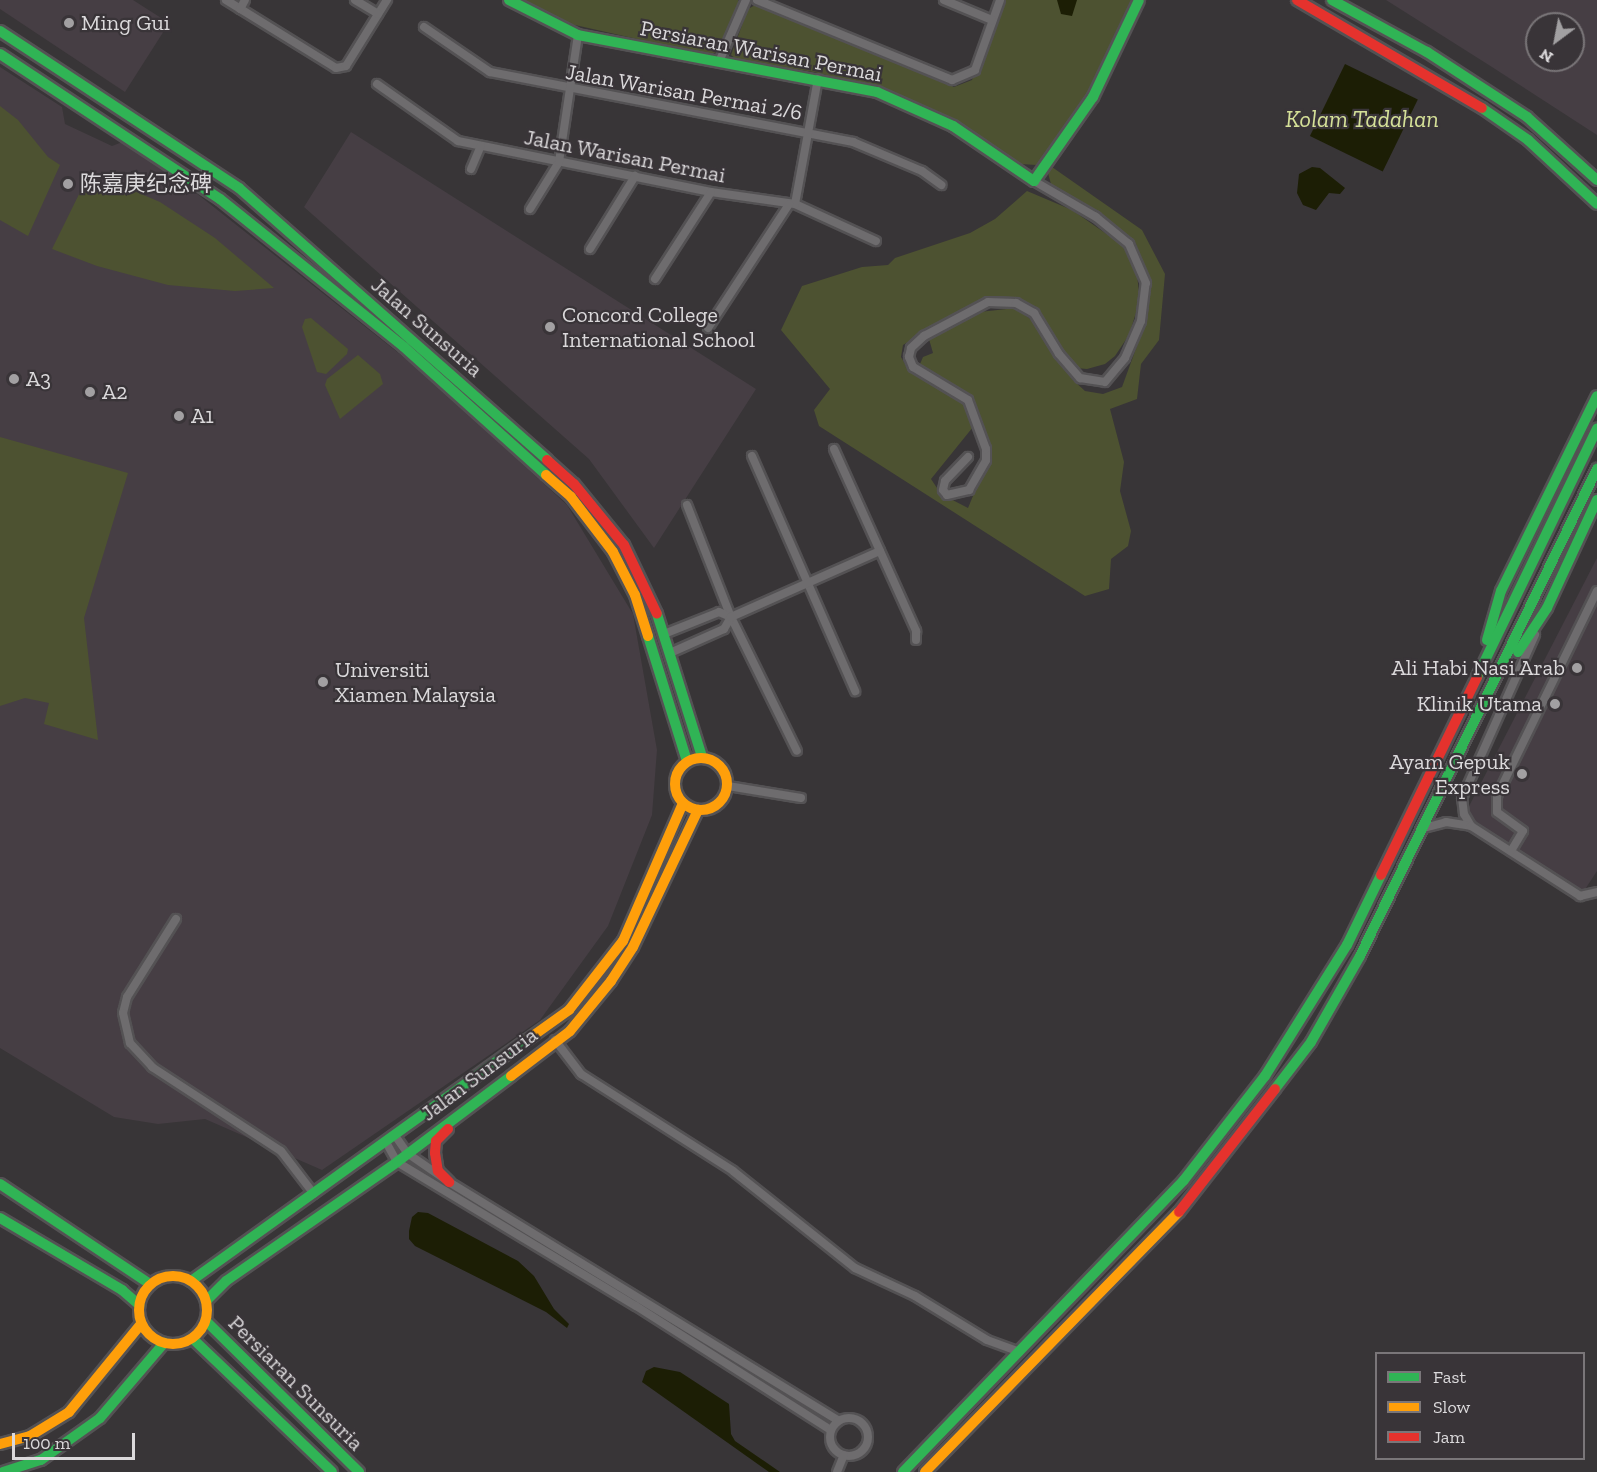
<!DOCTYPE html>
<meta charset="utf-8">
<style>
body{margin:0}
#map{position:relative;width:1597px;height:1472px;overflow:hidden;background:#383537;font-family:"Zilla Slab","Noto Sans SC",serif}
div>[style]{position:absolute}
[style*='--x']{left:calc(var(--x)*1px);top:calc(var(--y)*1px);width:calc(var(--w)*1px);rotate:calc(var(--a)*1deg)}
.built>*{inset:0;background:#463e44}
.green>*{inset:0;background:#4d5231}
.water>*{inset:0;background:#1c1e05;transform-origin:0 0}
.roads{filter:drop-shadow(2px 0 #545254) drop-shadow(-2px 0 #545254) drop-shadow(0 2px #545254) drop-shadow(0 -2px #545254)}
.street>*{height:8px;margin:-4px;padding:0 4px;transform-origin:4px;border-radius:4px;background:#6e6c6e}
.street>.ring{margin:-4px;padding:0;box-sizing:content-box;background:none;border:8px solid #6e6c6e;border-radius:50%}
.fast>*{height:10px;margin:-5px;padding:0 5px;transform-origin:5px;border-radius:5px;background:#30b455}
.slow>*{height:10px;margin:-5px;padding:0 5px;transform-origin:5px;border-radius:5px;background:#ff9f0a}
.slow>.ring{margin:-5px;padding:0;box-sizing:content-box;background:none;border:10px solid #ff9f0a;border-radius:50%}
.jam>*{height:10px;margin:-5px;padding:0 5px;transform-origin:5px;border-radius:5px;background:#e5322d}
.dots>*{width:16px;height:16px;translate:-50% -50%;box-sizing:border-box;border:3px solid #393438;border-radius:50%}
span{translate:-50% -50%;white-space:nowrap;text-align:center;line-height:1.15;-webkit-text-stroke:4.5px #393438;paint-order:stroke}
.poi-label{font-size:22px;color:#dbd9db}
.left{translate:0 -50%;text-align:left}
.right{translate:-100% -50%;text-align:right}
.street-label{font-size:22px;color:#dbd9db}
.water-label{font-size:24px;color:#d5e198;font-style:italic}
.legend{position:absolute;left:1375px;top:1352px;width:210px;height:108px;box-sizing:border-box;background:#393438;border:2px solid #7a7679;margin:0;padding:8px 10px;list-style:none;font-size:18px;color:#dbd9db}
.legend li{display:flex;align-items:center;gap:12px;height:30px}
.legend b{width:30px;border:2px solid #7a7679}
.north{position:absolute;left:1525px;top:12px;width:60px;height:60px;box-sizing:border-box;background:#393438;border:2px solid #7a7679;border-radius:50%;rotate:212deg;font-size:16px;font-weight:700;line-height:24px;text-align:center;color:#dbd9db}
.north::after{content:'';display:block;margin:auto;width:21px;height:27px;background:#a2a0a2;clip-path:polygon(50% 0,100% 100%,50% 72%,0 100%)}
.scale{position:absolute;left:12px;top:1433px;width:123px;height:27px;box-sizing:border-box;border:3px solid #dbd9db;border-top:0;padding-left:8px;font-size:18px;line-height:21px;white-space:nowrap;color:#dbd9db;-webkit-text-stroke:4px #393438;paint-order:stroke}
</style>
<div id="map">
<div class="built">
<i style="clip-path:polygon(0 0,133px 0,169px 23px,125px 92px,0 9px)"></i>
<i style="clip-path:polygon(evenodd,1386px 0,1597px 0,1597px 135px,1492px 67px,1386px 0,1537px 24px,1573px 24px,1573px 60px,1537px 60px,1537px 24px)"></i>
<i style="clip-path:polygon(0 67px,62px 107px,65px 124px,112px 146px,125px 141px,191px 189px,420px 370px,567px 505px,633px 614px,657px 750px,652px 815px,608px 926px,540px 1020px,322px 1170px,205px 1119px,158px 1124px,114px 1117px,0 1048px)"></i>
<i style="clip-path:polygon(351px 132px,756px 389px,654px 548px,589px 459px,304px 207px)"></i>
<i style="clip-path:polygon(1597px 558px,1597px 871px,1582px 894px,1471px 822px,1465px 814px)"></i>
</div>
<div class="green">
<i style="clip-path:polygon(522px 0,738px 0,739px 2px,720px 51px,708px 55px,566px 23px)"></i>
<i style="clip-path:polygon(1005px 0,1133px 0,1101px 77px,1045px 161px,1036px 165px,1021px 164px,956px 120px,886px 90px,814px 72px,737px 60px,731px 55px,748px 9px,757px 4px,954px 87px,972px 80px)"></i>
<i style="clip-path:polygon(0 106px,18px 120px,48px 157px,60px 165px,28px 236px,0 220px)"></i>
<i style="clip-path:polygon(1052px 167px,1142px 230px,1165px 274px,1159px 340px,1141px 364px,1137px 399px,1110px 409px,1124px 462px,1120px 491px,1131px 531px,1128px 546px,1111px 559px,1109px 589px,1085px 596px,819px 426px,814px 410px,830px 389px,781px 330px,802px 286px,862px 267px,888px 265px,895px 258px,970px 233px,995px 219px,1027px 191px,1072px 210px,1121px 244px,1136px 267px,1140px 300px,1129px 335px,1115px 356px,1105px 364px,1087px 369px,1076px 368px,1034px 308px,1021px 299px,1004px 297px,989px 298px,961px 310px,903px 345px,901px 357px,908px 369px,967px 406px,973px 427px,931px 479px,941px 494px,968px 508px,990px 455px,983px 425px,972px 398px,920px 364px,923px 357px,933px 353px,929px 339px,979px 312px,1016px 308px,1034px 322px,1073px 380px,1085px 391px,1103px 394px,1122px 387px,1146px 321px,1151px 286px,1136px 244px,1098px 212px,1051px 184px,1048px 173px)"></i>
<i style="clip-path:polygon(87px 178px,105px 184px,113px 182px,160px 202px,215px 238px,274px 288px,235px 291px,168px 285px,97px 266px,52px 249px)"></i>
<i style="clip-path:polygon(311px 318px,348px 349px,347px 354px,326px 374px,317px 372px,302px 327px,305px 319px)"></i>
<i style="clip-path:polygon(358px 355px,380px 374px,383px 384px,340px 419px,325px 385px,327px 379px)"></i>
<i style="clip-path:polygon(0 437px,128px 473px,84px 618px,98px 740px,44px 724px,49px 703px,25px 698px,0 706px)"></i>
</div>
<div class="water">
<i style="clip-path:polygon(1057px 0,1077px 0,1072px 16px,1061px 14px)"></i>
<i style="left:1345px;top:64px;width:81px;height:80px;rotate:26deg"></i>
<i style="clip-path:polygon(1312px 167px,1320px 168px,1345px 188px,1340px 194px,1329px 193px,1316px 210px,1303px 205px,1297px 193px,1299px 174px)"></i>
<i style="clip-path:polygon(418px 1212px,428px 1213px,518px 1261px,534px 1276px,554px 1309px,569px 1324px,567px 1328px,546px 1312px,415px 1246px,409px 1239px,409px 1231px,412px 1217px)"></i>
<i style="clip-path:polygon(654px 1367px,680px 1372px,729px 1404px,731px 1434px,735px 1441px,780px 1472px,769px 1472px,642px 1382px,646px 1371px)"></i>
</div>
<div class="roads">
<div class="street">
<i style="--x:226;--y:0;--w:129;--a:31.7"></i>
<i style="--x:336;--y:68;--w:10;--a:-11"></i>
<i style="--x:346;--y:66;--w:78;--a:-58.2"></i>
<i style="--x:355;--y:0;--w:27;--a:31"></i>
<i style="--x:757;--y:0;--w:211;--a:22.3"></i>
<i style="--x:952;--y:80;--w:25;--a:-23"></i>
<i style="--x:975;--y:70;--w:74;--a:-70.3"></i>
<i style="--x:944;--y:0;--w:52;--a:22.6"></i>
<i style="--x:240;--y:9;--w:10;--a:-61"></i>
<i style="--x:424;--y:27;--w:80;--a:34.3"></i>
<i style="--x:490;--y:72;--w:370;--a:10.9"></i>
<i style="--x:853;--y:142;--w:75;--a:22.8"></i>
<i style="--x:922;--y:171;--w:24;--a:36"></i>
<i style="--x:719;--y:62;--w:68;--a:-66.5"></i>
<i style="--x:377;--y:84;--w:99;--a:35.1"></i>
<i style="--x:458;--y:141;--w:258;--a:11.4"></i>
<i style="--x:711;--y:192;--w:85;--a:8.1"></i>
<i style="--x:795;--y:204;--w:89;--a:24.6"></i>
<i style="--x:471;--y:169;--w:25;--a:-67"></i>
<i style="--x:795;--y:204;--w:127;--a:-79.6"></i>
<i style="--x:530;--y:209;--w:55;--a:-58.3"></i>
<i style="--x:559;--y:162;--w:128;--a:-81.5"></i>
<i style="--x:590;--y:249;--w:86;--a:-58.3"></i>
<i style="--x:655;--y:279;--w:103;--a:-57.2"></i>
<i style="--x:708;--y:328;--w:148;--a:-56.8"></i>
<i style="--x:834;--y:449;--w:200;--a:65.7"></i>
<i style="--x:916;--y:631;--w:9;--a:90"></i>
<i style="--x:752;--y:456;--w:257;--a:66.3"></i>
<i style="--x:968;--y:457;--w:33;--a:134"></i>
<i style="--x:945;--y:481;--w:9;--a:103"></i>
<i style="--x:943;--y:490;--w:6;--a:51"></i>
<i style="--x:947;--y:495;--w:23;--a:-13"></i>
<i style="--x:969;--y:490;--w:34;--a:-60"></i>
<i style="--x:986;--y:460;--w:11;--a:-90"></i>
<i style="--x:986;--y:449;--w:52;--a:-110.2"></i>
<i style="--x:968;--y:400;--w:64;--a:-149"></i>
<i style="--x:913;--y:367;--w:11;--a:-112"></i>
<i style="--x:909;--y:357;--w:9;--a:-77"></i>
<i style="--x:911;--y:348;--w:18;--a:-43"></i>
<i style="--x:924;--y:336;--w:72;--a:-28"></i>
<i style="--x:988;--y:302;--w:28;--a:2"></i>
<i style="--x:1016;--y:303;--w:21;--a:29"></i>
<i style="--x:1034;--y:313;--w:48;--a:58.6"></i>
<i style="--x:1059;--y:354;--w:32;--a:49"></i>
<i style="--x:1080;--y:378;--w:25;--a:9"></i>
<i style="--x:1105;--y:382;--w:31;--a:-50"></i>
<i style="--x:1125;--y:358;--w:40;--a:-66.6"></i>
<i style="--x:1141;--y:321;--w:38;--a:-83"></i>
<i style="--x:1146;--y:283;--w:43;--a:-113.6"></i>
<i style="--x:1129;--y:244;--w:43;--a:-140.7"></i>
<i style="--x:1096;--y:217;--w:72;--a:-149.9"></i>
<i style="--x:687;--y:505;--w:120;--a:68.6"></i>
<i style="--x:731;--y:617;--w:149;--a:63.8"></i>
<i style="--x:664;--y:634;--w:59;--a:-21.8"></i>
<i style="--x:719;--y:612;--w:13;--a:23"></i>
<i style="--x:670;--y:653;--w:59;--a:-24"></i>
<i style="--x:724;--y:629;--w:14;--a:-60"></i>
<i style="--x:731;--y:617;--w:163;--a:-23.9"></i>
<i style="--x:728;--y:786;--w:74;--a:9.3"></i>
<i style="--x:1471;--y:826;--w:14;--a:-120"></i>
<i style="--x:1464;--y:814;--w:16;--a:-97"></i>
<i style="--x:1462;--y:798;--w:179;--a:-65.9"></i>
<i style="--x:1424;--y:828;--w:23;--a:-15"></i>
<i style="--x:1446;--y:822;--w:25;--a:9"></i>
<i style="--x:1471;--y:826;--w:130;--a:32.7"></i>
<i style="--x:1580;--y:896;--w:17;--a:-13"></i>
<i style="--x:1511;--y:851;--w:23;--a:-59"></i>
<i style="--x:1523;--y:831;--w:32;--a:-144"></i>
<i style="--x:1497;--y:812;--w:16;--a:-90"></i>
<i style="--x:1497;--y:796;--w:228;--a:-64"></i>
<i style="--x:176;--y:919;--w:92;--a:122.1"></i>
<i style="--x:127;--y:997;--w:16;--a:104"></i>
<i style="--x:123;--y:1013;--w:31;--a:77"></i>
<i style="--x:130;--y:1043;--w:33;--a:47"></i>
<i style="--x:152;--y:1067;--w:154;--a:33.1"></i>
<i style="--x:281;--y:1151;--w:54;--a:52.5"></i>
<i style="--x:555;--y:1040;--w:43;--a:52.6"></i>
<i style="--x:581;--y:1074;--w:180;--a:32.5"></i>
<i style="--x:733;--y:1171;--w:156;--a:38.5"></i>
<i style="--x:855;--y:1268;--w:66;--a:25"></i>
<i style="--x:915;--y:1296;--w:84;--a:31.4"></i>
<i style="--x:987;--y:1340;--w:35;--a:20"></i>
<i style="--x:396;--y:1137;--w:19;--a:55"></i>
<i style="--x:407;--y:1153;--w:51;--a:34.6"></i>
<i style="--x:449;--y:1182;--w:457;--a:31.5"></i>
<i style="--x:387;--y:1144;--w:21;--a:61"></i>
<i style="--x:397;--y:1162;--w:279;--a:31.1"></i>
<i style="--x:636;--y:1306;--w:231;--a:32.5"></i>
<i class="ring" style="left:830px;top:1418px;width:30px;height:30px"></i>
<i style="--x:837;--y:1472;--w:18;--a:-68"></i>
</div>
<div class="fast">
<i style="--x:509;--y:0;--w:77;--a:26.9"></i>
<i style="--x:578;--y:35;--w:304;--a:10.8"></i>
<i style="--x:877;--y:92;--w:83;--a:24.1"></i>
<i style="--x:953;--y:126;--w:98;--a:34.2"></i>
<i style="--x:1034;--y:181;--w:103;--a:-54.9"></i>
<i style="--x:1093;--y:97;--w:107;--a:-64.6"></i>
<i style="--x:1332;--y:0;--w:108;--a:28.7"></i>
<i style="--x:1427;--y:52;--w:119;--a:33"></i>
<i style="--x:1527;--y:117;--w:94;--a:42"></i>
<i style="--x:0;--y:31;--w:286;--a:33.3"></i>
<i style="--x:239;--y:188;--w:411;--a:41.4"></i>
<i style="--x:0;--y:54;--w:263;--a:33.4"></i>
<i style="--x:220;--y:199;--w:236;--a:38.8"></i>
<i style="--x:404;--y:347;--w:191;--a:42"></i>
<i style="--x:1482;--y:108;--w:56;--a:34.8"></i>
<i style="--x:1528;--y:140;--w:94;--a:42.8"></i>
<i style="--x:657;--y:614;--w:150;--a:72.5"></i>
<i style="--x:648;--y:636;--w:131;--a:72.7"></i>
<i style="--x:1487;--y:640;--w:51;--a:-74.1"></i>
<i style="--x:1501;--y:591;--w:217;--a:-63.8"></i>
<i style="--x:1518;--y:652;--w:53;--a:-56.6"></i>
<i style="--x:1547;--y:608;--w:119;--a:-65.2"></i>
<i style="--x:1477;--y:677;--w:276;--a:-64.2"></i>
<i style="--x:1275;--y:1089;--w:59;--a:-52.5"></i>
<i style="--x:1311;--y:1042;--w:99;--a:-60.3"></i>
<i style="--x:1360;--y:956;--w:542;--a:-64.05"></i>
<i style="--x:0;--y:1184;--w:180;--a:33.7"></i>
<i style="--x:0;--y:1218;--w:142;--a:30.5"></i>
<i style="--x:122;--y:1290;--w:23;--a:41"></i>
<i style="--x:191;--y:1281;--w:413;--a:-35.7"></i>
<i style="--x:206;--y:1301;--w:28;--a:-45"></i>
<i style="--x:226;--y:1281;--w:208;--a:-34.8"></i>
<i style="--x:397;--y:1162;--w:143;--a:-37"></i>
<i style="--x:206;--y:1321;--w:215;--a:44.6"></i>
<i style="--x:193;--y:1339;--w:192;--a:43.7"></i>
<i style="--x:3;--y:1472;--w:40;--a:-18"></i>
<i style="--x:41;--y:1460;--w:72;--a:-35.4"></i>
<i style="--x:100;--y:1418;--w:99;--a:-49.5"></i>
<i style="--x:903;--y:1472;--w:405;--a:-46.1"></i>
<i style="--x:1184;--y:1180;--w:132;--a:-52.1"></i>
<i style="--x:1265;--y:1076;--w:155;--a:-58"></i>
<i style="--x:1347;--y:945;--w:78;--a:-64.1"></i>
</div>
<div class="slow">
<i style="--x:546;--y:475;--w:33;--a:41"></i>
<i style="--x:571;--y:497;--w:69;--a:52.6"></i>
<i style="--x:613;--y:552;--w:48;--a:62.9"></i>
<i style="--x:635;--y:595;--w:43;--a:72.4"></i>
<i class="ring" style="left:675px;top:758px;width:42px;height:42px"></i>
<i style="--x:527;--y:1040;--w:52;--a:-35.5"></i>
<i style="--x:569;--y:1010;--w:88;--a:-52"></i>
<i style="--x:623;--y:941;--w:150;--a:-66.5"></i>
<i style="--x:511;--y:1076;--w:74;--a:-37.3"></i>
<i style="--x:570;--y:1031;--w:65;--a:-50.6"></i>
<i style="--x:611;--y:981;--w:40;--a:-57.1"></i>
<i style="--x:633;--y:947;--w:152;--a:-64.6"></i>
<i class="ring" style="left:139px;top:1276px;width:58px;height:58px"></i>
<i style="--x:0;--y:1444;--w:31;--a:-15"></i>
<i style="--x:30;--y:1436;--w:46;--a:-31.6"></i>
<i style="--x:69;--y:1412;--w:114;--a:-50.7"></i>
<i style="--x:925;--y:1472;--w:363;--a:-45.7"></i>
</div>
<div class="jam">
<i style="--x:1297;--y:0;--w:214;--a:30.3"></i>
<i style="--x:547;--y:460;--w:36;--a:42"></i>
<i style="--x:574;--y:484;--w:79;--a:50.7"></i>
<i style="--x:624;--y:545;--w:76;--a:64.4"></i>
<i style="--x:1381;--y:875;--w:220;--a:-64.1"></i>
<i style="--x:448;--y:1129;--w:17;--a:135"></i>
<i style="--x:436;--y:1141;--w:12;--a:95"></i>
<i style="--x:435;--y:1153;--w:18;--a:81"></i>
<i style="--x:438;--y:1171;--w:16;--a:45"></i>
<i style="--x:1179;--y:1212;--w:156;--a:-52"></i>
</div>
</div>
<div class="dots">
<i style="left:69px;top:23px;background:#a2a0a2"></i>
<i style="left:68px;top:184px;background:#a2a0a2"></i>
<i style="left:550px;top:327px;background:#a2a0a2"></i>
<i style="left:14px;top:379px;background:#a2a0a2"></i>
<i style="left:90px;top:392px;background:#a2a0a2"></i>
<i style="left:179px;top:416px;background:#a2a0a2"></i>
<i style="left:1577px;top:668px;background:#a2a0a2"></i>
<i style="left:323px;top:682px;background:#a2a0a2"></i>
<i style="left:1555px;top:704px;background:#a2a0a2"></i>
<i style="left:1522px;top:774px;background:#a2a0a2"></i>
</div>
<div class="poi-label">
<span class="left" style="left:81px;top:23px">Ming Gui</span>
<span class="left" style="left:80px;top:184px">陈嘉庚纪念碑</span>
<span class="left" style="left:562px;top:327px">Concord College<br>International School</span>
<span class="left" style="left:26px;top:379px">A3</span>
<span class="left" style="left:102px;top:392px">A2</span>
<span class="left" style="left:191px;top:416px">A1</span>
<span class="right" style="left:1565px;top:668px">Ali Habi Nasi Arab</span>
<span class="left" style="left:335px;top:682px">Universiti<br>Xiamen Malaysia</span>
<span class="right" style="left:1542px;top:704px">Klinik Utama</span>
<span class="right" style="left:1510px;top:774px">Ayam Gepuk<br>Express</span>
</div>
<div class="street-label">
<span style="left:761px;top:51px;rotate:11deg">Persiaran Warisan Permai</span>
<span style="left:684px;top:92px;rotate:10deg">Jalan Warisan Permai 2/6</span>
<span style="left:625px;top:156px;rotate:11deg">Jalan Warisan Permai</span>
<span style="left:427px;top:327px;rotate:41deg">Jalan Sunsuria</span>
<span style="left:479px;top:1074px;rotate:-37deg">Jalan Sunsuria</span>
<span style="left:296px;top:1383px;rotate:45deg">Persiaran Sunsuria</span>
</div>
<div class="water-label">
<span style="left:1362px;top:119px">Kolam Tadahan</span>
</div>
<ul class="legend">
<li><b style="height:8px;background:#30b455"></b>Fast</li>
<li><b style="height:8px;background:#ff9f0a"></b>Slow</li>
<li><b style="height:8px;background:#e5322d"></b>Jam</li>
</ul>
<div class="north">N</div>
<div class="scale">100 m</div>
</div>
